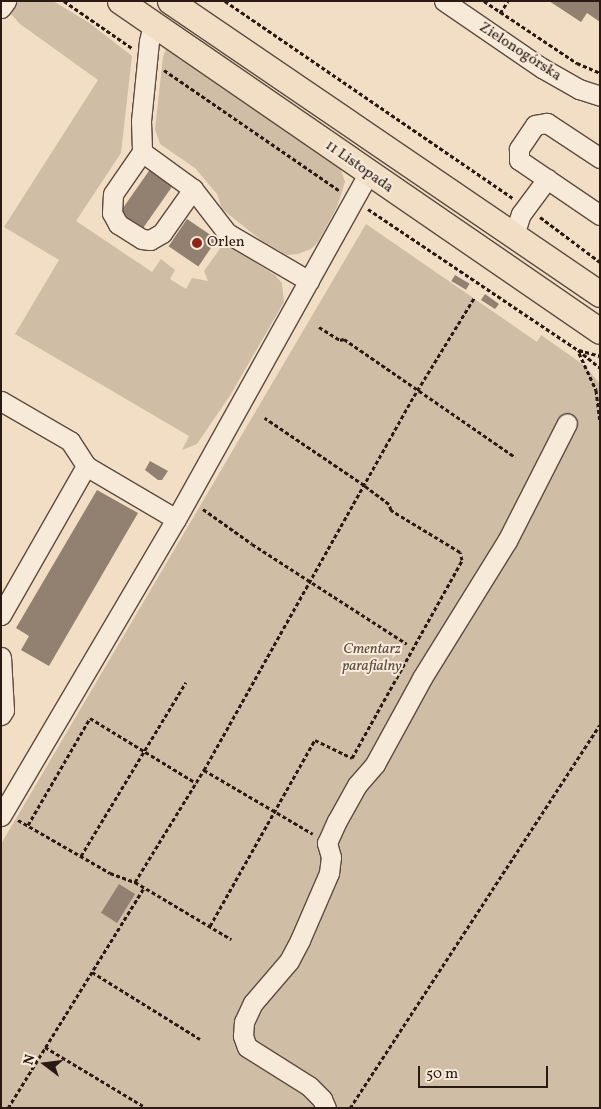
<!DOCTYPE html>
<meta charset="utf-8">
<style>
body{margin:0}
#map{position:relative;width:601px;height:1109px;overflow:hidden;background:#f2dec4;font-family:Vollkorn,serif}
div>[style]{position:absolute}
[style*='--x']{left:calc(var(--x)*1px);top:calc(var(--y)*1px);width:calc(var(--w)*1px);rotate:calc(var(--a)*1deg)}
.green>*{inset:0;background:#d0bda6}
.building>*{inset:0;background:#928070;transform-origin:0 0}
.path>*{height:3px;margin-top:-1.5px;transform-origin:0;background:repeating-linear-gradient(90deg,#2b1a14 0 4px,transparent 0 6.5px)}
.roads{filter:drop-shadow(1px 0 #5d4b40) drop-shadow(-1px 0 #5d4b40) drop-shadow(0 1px #5d4b40) drop-shadow(0 -1px #5d4b40)}
.minor>*{height:19px;margin:-9.5px;padding:0 9.5px;transform-origin:9.5px;border-radius:9.5px;background:#f7ead9}
.major>*{height:25px;margin:-12.5px;padding:0 12.5px;transform-origin:12.5px;border-radius:12.5px;background:#f2dec4}
.dots>*{width:14px;height:14px;translate:-50% -50%;box-sizing:border-box;border:2px solid #f7ead9;border-radius:50%}
span{translate:-50% -50%;white-space:nowrap;text-align:center;line-height:1.15;-webkit-text-stroke:4px #f7ead9;paint-order:stroke}
.street-label{font-size:15px;color:#2b1a14}
.poi-label{font-size:15px;color:#2b1a14}
.left{translate:0 -50%;text-align:left}
.park-label{font-size:15px;color:#5d4b40;font-style:italic}
.frame{position:absolute;inset:0;border:2px solid #2b1a14;pointer-events:none}
.north{position:absolute;left:20px;top:1039px;width:50px;height:50px;-webkit-text-stroke:4px #f7ead9;paint-order:stroke;rotate:285deg;font-size:14px;font-weight:700;line-height:20px;text-align:center;color:#2b1a14}
.north::after{content:'';display:block;margin:auto;width:18px;height:22px;background:#2b1a14;clip-path:polygon(50% 0,100% 100%,50% 72%,0 100%)}
.scale{position:absolute;left:418px;top:1066px;width:130px;height:22px;box-sizing:border-box;border:2px solid #2b1a14;border-top:0;padding-left:6px;font-size:15px;line-height:18px;white-space:nowrap;color:#2b1a14;-webkit-text-stroke:4px #f7ead9;paint-order:stroke}
</style>
<div id="map">
<div class="green">
<i style="clip-path:polygon(19px 1px,53px 1px,88px 22px,132px 56px,121px 153px,76px 221px,152px 272px,161px 259px,175px 270px,170px 279px,186px 289px,192px 278px,208px 281px,204px 271px,224px 243px,275px 275px,282px 283px,284px 302px,231px 394px,197px 444px,182px 450px,189px 436px,15px 334px,59px 260px,4px 227px,98px 80px,20px 24px,11px 14px)"></i>
<i style="clip-path:polygon(166px 49px,339px 164px,345px 182px,337px 207px,318px 242px,311px 249px,298px 254px,287px 255px,262px 241px,222px 209px,217px 194px,195px 168px,160px 144px,155px 129px,163px 57px)"></i>
<i style="clip-path:polygon(366px 224px,537px 342px,541px 335px,585px 366px,600px 384px,600px 1108px,1px 1108px,1px 844px)"></i>
</div>
<div class="building">
<i style="clip-path:polygon(549px 1px,600px 1px,600px 22px,587px 13px,581px 22px)"></i>
<i style="left:151px;top:168px;width:28px;height:58px;rotate:35deg"></i>
<i style="left:187px;top:219px;width:36px;height:33px;rotate:34deg"></i>
<i style="left:455px;top:275px;width:17px;height:7px;rotate:31deg"></i>
<i style="clip-path:polygon(485px 294px,499px 304px,495px 309px,481px 300px)"></i>
<i style="clip-path:polygon(150px 461px,168px 471px,162px 480px,158px 480px,145px 470px)"></i>
<i style="clip-path:polygon(97px 490px,138px 513px,49px 666px,21px 650px,29px 636px,16px 628px)"></i>
<i style="left:119px;top:884px;width:19px;height:34px;rotate:32deg"></i>
</div>
<div class="path">
<i style="--x:64;--y:1;--w:83;--a:34.7"></i>
<i style="--x:225;--y:1;--w:349;--a:34.4"></i>
<i style="--x:484;--y:1;--w:112;--a:33.7"></i>
<i style="--x:577;--y:63;--w:25;--a:23"></i>
<i style="--x:500;--y:13;--w:14;--a:-56"></i>
<i style="--x:164;--y:70;--w:214;--a:34.5"></i>
<i style="--x:368;--y:209;--w:253;--a:33.9"></i>
<i style="--x:578;--y:350;--w:28;--a:39"></i>
<i style="--x:540;--y:217;--w:75;--a:36.9"></i>
<i style="--x:319;--y:327;--w:25;--a:32"></i>
<i style="--x:340;--y:340;--w:4;--a:-14"></i>
<i style="--x:344;--y:339;--w:208;--a:34.6"></i>
<i style="--x:579;--y:350;--w:22;--a:16"></i>
<i style="--x:579;--y:353;--w:41;--a:65.3"></i>
<i style="--x:596;--y:390;--w:31;--a:83"></i>
<i style="--x:203;--y:509;--w:60;--a:35.5"></i>
<i style="--x:252;--y:544;--w:184;--a:32.8"></i>
<i style="--x:204;--y:770;--w:126;--a:30.4"></i>
<i style="--x:18;--y:820;--w:106;--a:29.9"></i>
<i style="--x:110;--y:873;--w:27;--a:20"></i>
<i style="--x:135;--y:882;--w:132;--a:-58.4"></i>
<i style="--x:204;--y:770;--w:429;--a:-60.7"></i>
<i style="--x:414;--y:396;--w:115;--a:-58.5"></i>
<i style="--x:28;--y:825;--w:124;--a:-59.9"></i>
<i style="--x:90;--y:718;--w:124;--a:31.5"></i>
<i style="--x:81;--y:856;--w:203;--a:-58.9"></i>
<i style="--x:135;--y:882;--w:112;--a:30.7"></i>
<i style="--x:210;--y:926;--w:214;--a:-60.6"></i>
<i style="--x:315;--y:740;--w:41;--a:25.9"></i>
<i style="--x:352;--y:758;--w:227;--a:-60.9"></i>
<i style="--x:462;--y:560;--w:8;--a:-104"></i>
<i style="--x:460;--y:552;--w:81;--a:-148.7"></i>
<i style="--x:391;--y:510;--w:6;--a:-108"></i>
<i style="--x:389;--y:504;--w:31;--a:-143"></i>
<i style="--x:364;--y:485;--w:120;--a:-145.9"></i>
<i style="--x:92;--y:972;--w:127;--a:31.8"></i>
<i style="--x:45;--y:1047;--w:114;--a:31"></i>
<i style="--x:8;--y:1108;--w:259;--a:-58.3"></i>
<i style="--x:350;--y:1108;--w:457;--a:-56.9"></i>
</div>
<div class="roads">
<div class="minor">
<i style="--x:444;--y:1;--w:119;--a:34.4"></i>
<i style="--x:542;--y:68;--w:43;--a:29.6"></i>
<i style="--x:579;--y:89;--w:22;--a:18"></i>
<i style="--x:1;--y:8;--w:9;--a:-54"></i>
<i style="--x:153;--y:24;--w:17;--a:103"></i>
<i style="--x:149;--y:41;--w:80;--a:95.7"></i>
<i style="--x:141;--y:121;--w:31;--a:88"></i>
<i style="--x:142;--y:152;--w:63;--a:36"></i>
<i style="--x:193;--y:189;--w:56;--a:52.3"></i>
<i style="--x:227;--y:233;--w:95;--a:30.3"></i>
<i style="--x:142;--y:152;--w:51;--a:124.6"></i>
<i style="--x:113;--y:194;--w:19;--a:93"></i>
<i style="--x:112;--y:213;--w:13;--a:61"></i>
<i style="--x:118;--y:224;--w:28;--a:32"></i>
<i style="--x:142;--y:239;--w:8;--a:7"></i>
<i style="--x:150;--y:240;--w:14;--a:-30"></i>
<i style="--x:162;--y:233;--w:54;--a:-54.8"></i>
<i style="--x:600;--y:158;--w:64;--a:-146.6"></i>
<i style="--x:547;--y:123;--w:12;--a:171"></i>
<i style="--x:535;--y:125;--w:29;--a:124"></i>
<i style="--x:519;--y:149;--w:11;--a:90"></i>
<i style="--x:519;--y:160;--w:98;--a:34.2"></i>
<i style="--x:514;--y:235;--w:22;--a:-72"></i>
<i style="--x:521;--y:214;--w:44;--a:-53.4"></i>
<i style="--x:1;--y:401;--w:80;--a:30.1"></i>
<i style="--x:70;--y:441;--w:30;--a:57"></i>
<i style="--x:86;--y:466;--w:104;--a:30.5"></i>
<i style="--x:1;--y:615;--w:172;--a:-60.3"></i>
<i style="--x:1;--y:657;--w:53;--a:86.8"></i>
<i style="--x:4;--y:710;--w:6;--a:121"></i>
<i style="--x:1;--y:816;--w:345;--a:-59.5"></i>
<i style="--x:176;--y:519;--w:395;--a:-60.9"></i>
<i style="--x:326;--y:1108;--w:10;--a:-114"></i>
<i style="--x:322;--y:1099;--w:18;--a:-135"></i>
<i style="--x:309;--y:1086;--w:73;--a:-147.8"></i>
<i style="--x:247;--y:1047;--w:12;--a:-110"></i>
<i style="--x:243;--y:1036;--w:14;--a:-86"></i>
<i style="--x:244;--y:1022;--w:21;--a:-65"></i>
<i style="--x:253;--y:1003;--w:55;--a:-49.4"></i>
<i style="--x:289;--y:961;--w:24;--a:-62"></i>
<i style="--x:300;--y:940;--w:73;--a:-66.6"></i>
<i style="--x:329;--y:873;--w:16;--a:-83"></i>
<i style="--x:331;--y:857;--w:15;--a:-106"></i>
<i style="--x:327;--y:843;--w:24;--a:-66"></i>
<i style="--x:337;--y:821;--w:41;--a:-60.9"></i>
<i style="--x:357;--y:785;--w:28;--a:-49"></i>
<i style="--x:375;--y:764;--w:98;--a:-61.3"></i>
<i style="--x:422;--y:678;--w:161;--a:-58.2"></i>
<i style="--x:507;--y:541;--w:132;--a:-63"></i>
</div>
<div class="major">
<i style="--x:120;--y:1;--w:582;--a:34.51"></i>
<i style="--x:170;--y:1;--w:520;--a:34.27"></i>
</div>
</div>
<div class="dots">
<i style="left:197px;top:243px;background:#8f2418"></i>
</div>
<div class="street-label">
<span style="left:520px;top:52px;rotate:33deg">Zielonogórska</span>
<span style="left:359px;top:167px;rotate:35deg">11 Listopada</span>
</div>
<div class="poi-label">
<span class="left" style="left:207px;top:243px">Orlen</span>
</div>
<div class="park-label">
<span style="left:372px;top:658px">Cmentarz<br>parafialny</span>
</div>
<div class="frame"></div>
<div class="north">N</div>
<div class="scale">50 m</div>
</div>
